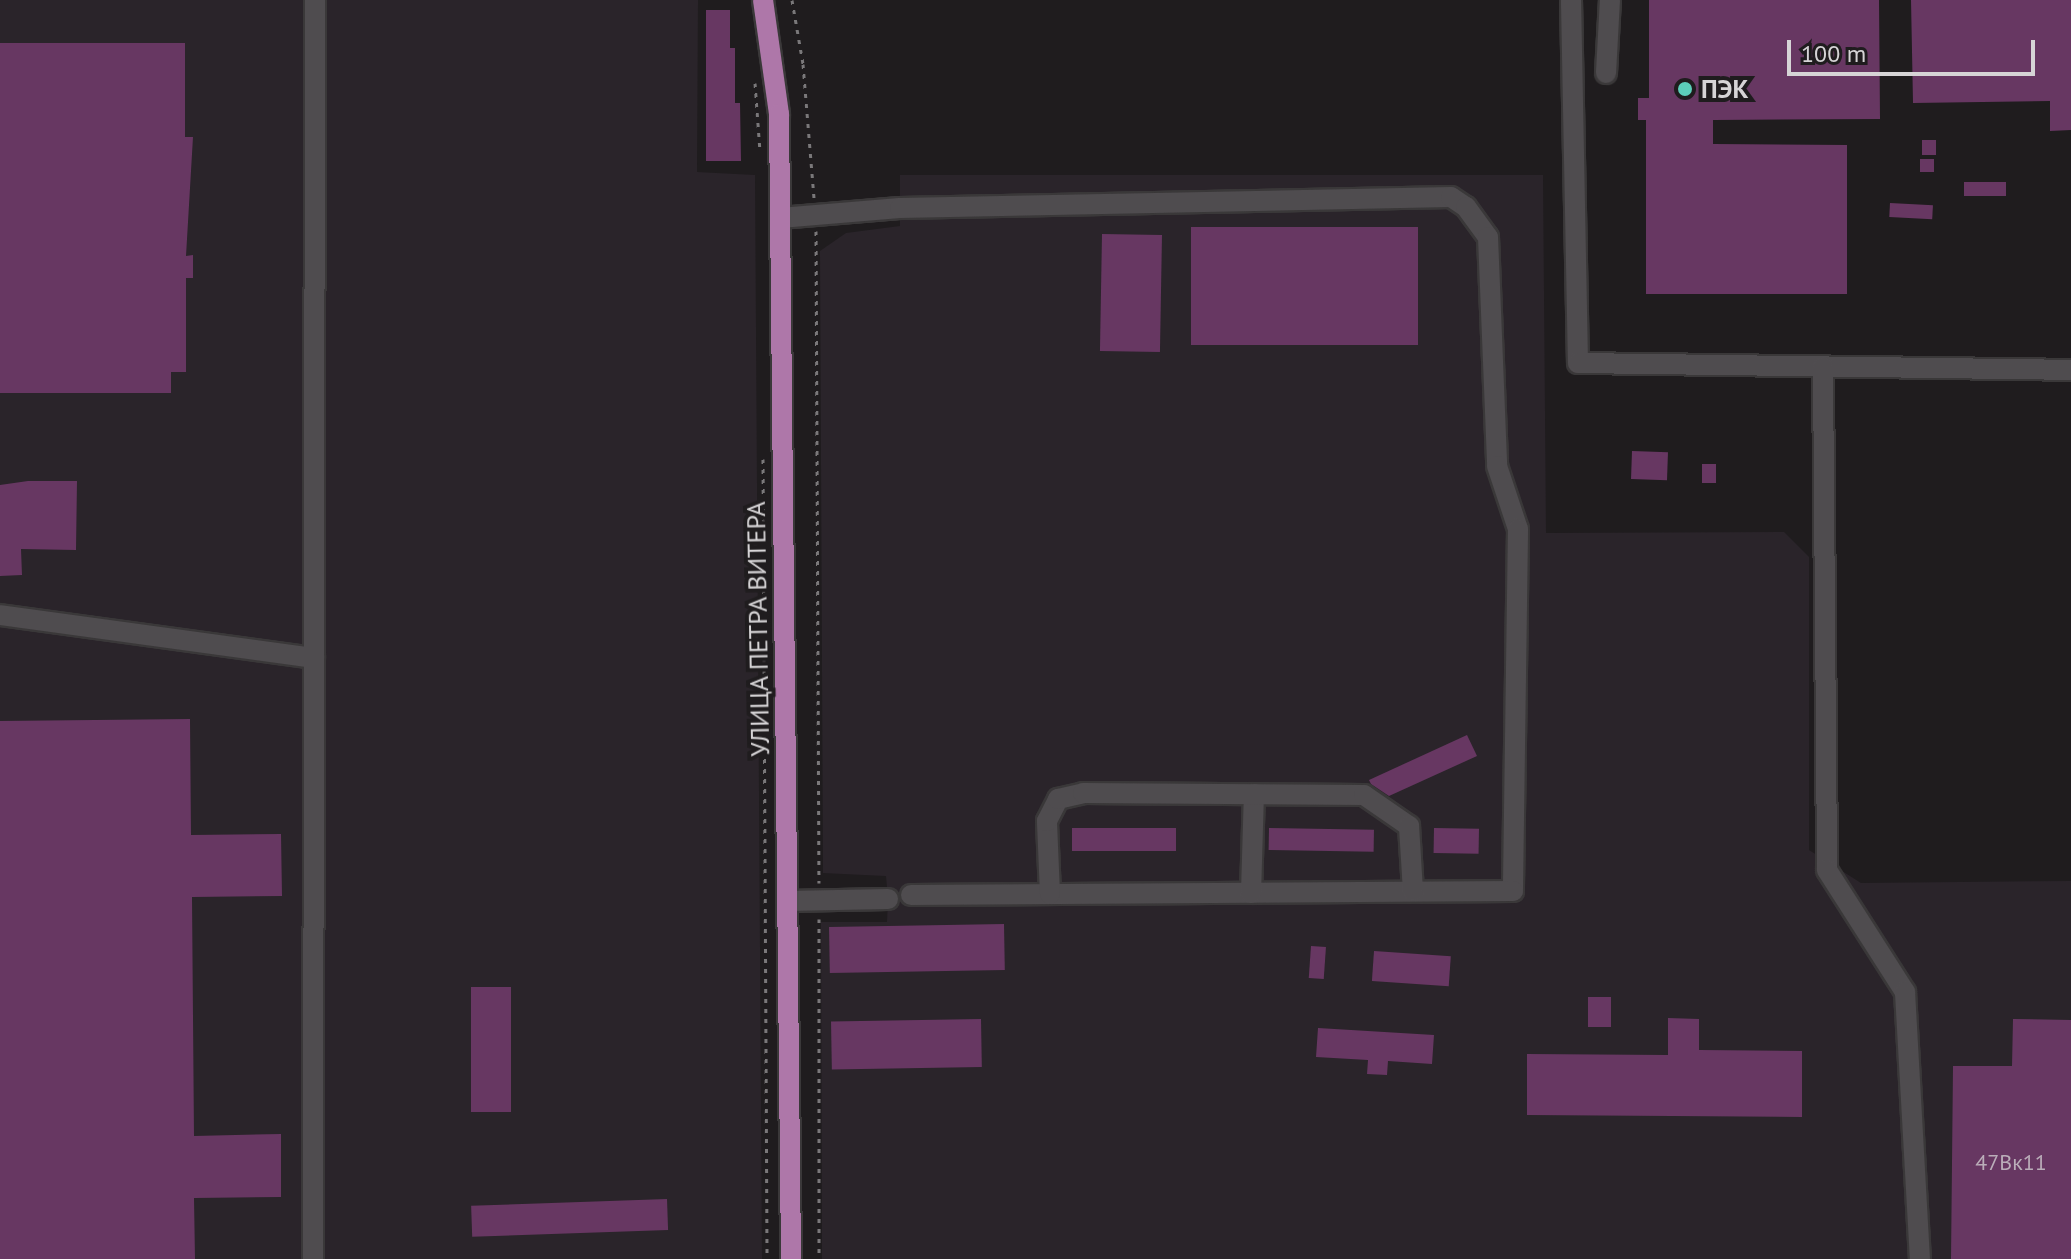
<!DOCTYPE html>
<meta charset="utf-8">
<style>
body{margin:0}
#map{position:relative;width:2071px;height:1259px;overflow:hidden;background:#1f1c1e;font-family:"PT Sans",sans-serif}
div>[style]{position:absolute}
[style*='--x']{left:calc(var(--x)*1px);top:calc(var(--y)*1px);width:calc(var(--w)*1px);rotate:calc(var(--a)*1deg)}
.built>*{inset:0;background:#2a242a}
.building>*{inset:0;background:#673762;transform-origin:0 0}
.path>*{height:3px;margin-top:-1.5px;transform-origin:0;background:repeating-linear-gradient(90deg,#7a787a 0 4px,transparent 0 10px)}
.roads{filter:drop-shadow(2px 0 #3a3839) drop-shadow(-2px 0 #3a3839) drop-shadow(0 2px #3a3839) drop-shadow(0 -2px #3a3839)}
.minor>*{height:20px;margin:-10px;padding:0 10px;transform-origin:10px;border-radius:10px;background:#4f4c4f}
.major>*{height:20px;margin:-10px;padding:0 10px;transform-origin:10px;border-radius:10px;background:#ae77a9}
.dots>*{width:22px;height:22px;translate:-50% -50%;box-sizing:border-box;border:4px solid #1f1c1e;border-radius:50%}
span{translate:-50% -50%;white-space:nowrap;text-align:center;line-height:1.15;-webkit-text-stroke:8px #1f1c1e;paint-order:stroke}
.number-label{font-size:22px;color:#baadb9}
.number-label span{-webkit-text-stroke-width:0}
.poi-label{font-size:26px;color:#d6d4d6;font-weight:700}
.left{translate:0 -50%;text-align:left}
.street-label{font-size:26px;color:#d6d4d6}
.scale{position:absolute;left:1787px;top:40px;width:248px;height:36px;box-sizing:border-box;border:4px solid #d6d4d6;border-top:0;padding-left:10px;font-size:24px;line-height:28px;white-space:nowrap;color:#d6d4d6;-webkit-text-stroke:6px #1f1c1e;paint-order:stroke}
</style>
<div id="map">
<div class="built">
<i style="clip-path:polygon(0 0,698px 0,697px 172px,755px 175px,762px 1259px,0 1259px)"></i>
<i style="clip-path:polygon(900px 175px,1543px 175px,1546px 533px,1784px 532px,1809px 557px,1809px 850px,1861px 883px,2071px 881px,2071px 1259px,822px 1259px,821px 922px,887px 922px,888px 899px,886px 876px,823px 873px,820px 251px,846px 233px,900px 226px)"></i>
</div>
<div class="building">
<i style="clip-path:polygon(1649px 0,1879px 0,1880px 119px,1713px 120px,1713px 144px,1847px 145px,1847px 294px,1646px 294px,1646px 120px,1638px 120px,1638px 98px,1649px 98px)"></i>
<i style="clip-path:polygon(1911px 0,2071px 0,2071px 130px,2050px 131px,2050px 101px,1913px 103px)"></i>
<i style="clip-path:polygon(706px 10px,730px 10px,730px 48px,735px 48px,735px 103px,740px 103px,741px 161px,706px 161px)"></i>
<i style="clip-path:polygon(0 43px,185px 43px,185px 137px,193px 137px,186px 256px,193px 255px,193px 278px,186px 278px,186px 372px,171px 372px,171px 393px,0 393px)"></i>
<i style="left:1922px;top:140px;width:14px;height:15px"></i>
<i style="left:1920px;top:159px;width:14px;height:13px"></i>
<i style="left:1964px;top:182px;width:42px;height:14px"></i>
<i style="left:1890px;top:203px;width:43px;height:14px;rotate:3deg"></i>
<i style="left:1191px;top:227px;width:227px;height:118px"></i>
<i style="left:1102px;top:234px;width:60px;height:117px;rotate:1deg"></i>
<i style="left:1632px;top:451px;width:36px;height:28px;rotate:2deg"></i>
<i style="left:1702px;top:464px;width:14px;height:19px"></i>
<i style="clip-path:polygon(28px 481px,77px 481px,76px 550px,21px 549px,22px 575px,0 576px,0 485px)"></i>
<i style="clip-path:polygon(190px 719px,191px 835px,281px 834px,282px 896px,192px 897px,194px 1136px,281px 1134px,281px 1197px,194px 1198px,195px 1259px,0 1259px,0 721px)"></i>
<i style="clip-path:polygon(1467px 735px,1477px 756px,1389px 796px,1371px 784px,1369px 780px)"></i>
<i style="left:1176px;top:828px;width:23px;height:104px;rotate:90deg"></i>
<i style="left:1269px;top:828px;width:105px;height:22px;rotate:1deg"></i>
<i style="left:1434px;top:828px;width:45px;height:25px;rotate:1deg"></i>
<i style="left:1004px;top:924px;width:46px;height:175px;rotate:89deg"></i>
<i style="left:1311px;top:946px;width:15px;height:32px;rotate:4deg"></i>
<i style="left:1374px;top:951px;width:77px;height:30px;rotate:4deg"></i>
<i style="left:471px;top:987px;width:40px;height:125px"></i>
<i style="left:1588px;top:997px;width:23px;height:30px"></i>
<i style="clip-path:polygon(1668px 1018px,1699px 1019px,1699px 1050px,1802px 1051px,1802px 1117px,1527px 1115px,1527px 1054px,1668px 1055px)"></i>
<i style="left:981px;top:1019px;width:48px;height:150px;rotate:89deg"></i>
<i style="clip-path:polygon(2013px 1019px,2071px 1020px,2071px 1259px,1951px 1259px,1953px 1066px,2012px 1066px)"></i>
<i style="clip-path:polygon(1318px 1028px,1434px 1035px,1432px 1064px,1388px 1061px,1387px 1075px,1367px 1074px,1368px 1060px,1316px 1057px)"></i>
<i style="left:667px;top:1199px;width:31px;height:196px;rotate:88deg"></i>
</div>
<div class="path">
<i style="--x:792;--y:0;--w:65;--a:80.2"></i>
<i style="--x:803;--y:64;--w:135;--a:85.3"></i>
<i style="--x:755;--y:83;--w:68;--a:85.8"></i>
<i style="--x:816;--y:231;--w:652;--a:89.74"></i>
<i style="--x:763;--y:459;--w:800;--a:89.71"></i>
<i style="--x:819;--y:919;--w:340;--a:90"></i>
</div>
<div class="roads">
<div class="minor">
<i style="--x:1571;--y:0;--w:363;--a:88.9"></i>
<i style="--x:1578;--y:363;--w:493;--a:0.8"></i>
<i style="--x:1606;--y:73;--w:73;--a:-86.9"></i>
<i style="--x:780;--y:218;--w:120;--a:-4.8"></i>
<i style="--x:900;--y:208;--w:551;--a:-1.14"></i>
<i style="--x:1451;--y:197;--w:18;--a:34"></i>
<i style="--x:1466;--y:207;--w:37;--a:54"></i>
<i style="--x:1488;--y:237;--w:229;--a:87.7"></i>
<i style="--x:1497;--y:466;--w:66;--a:71.6"></i>
<i style="--x:1518;--y:529;--w:362;--a:90.8"></i>
<i style="--x:1513;--y:891;--w:602;--a:179.62"></i>
<i style="--x:1823;--y:367;--w:503;--a:89.54"></i>
<i style="--x:1827;--y:870;--w:145;--a:57.4"></i>
<i style="--x:1905;--y:992;--w:267;--a:86.8"></i>
<i style="--x:0;--y:615;--w:317;--a:7.8"></i>
<i style="--x:1251;--y:893;--w:99;--a:-88.3"></i>
<i style="--x:1050;--y:894;--w:73;--a:-92.4"></i>
<i style="--x:1047;--y:821;--w:25;--a:-63"></i>
<i style="--x:1058;--y:799;--w:26;--a:-13"></i>
<i style="--x:1083;--y:793;--w:281;--a:0.4"></i>
<i style="--x:1364;--y:795;--w:55;--a:34.6"></i>
<i style="--x:1409;--y:826;--w:65;--a:86.5"></i>
<i style="--x:787;--y:901;--w:101;--a:-1.1"></i>
<i style="--x:313;--y:1259;--w:1259;--a:-89.91"></i>
</div>
<div class="major">
<i style="--x:763;--y:0;--w:115;--a:82"></i>
<i style="--x:779;--y:114;--w:1145;--a:89.4"></i>
</div>
</div>
<div class="dots">
<i style="left:1685px;top:89px;background:#5cceba"></i>
</div>
<div class="number-label">
<span style="left:2011px;top:1163px">47Вк11</span>
</div>
<div class="poi-label">
<span class="left" style="left:1701px;top:89px">ПЭК</span>
</div>
<div class="street-label">
<span style="left:758px;top:629px;rotate:-91deg">УЛИЦА ПЕТРА ВИТЕРА</span>
</div>
<div class="scale">100 m</div>
</div>
